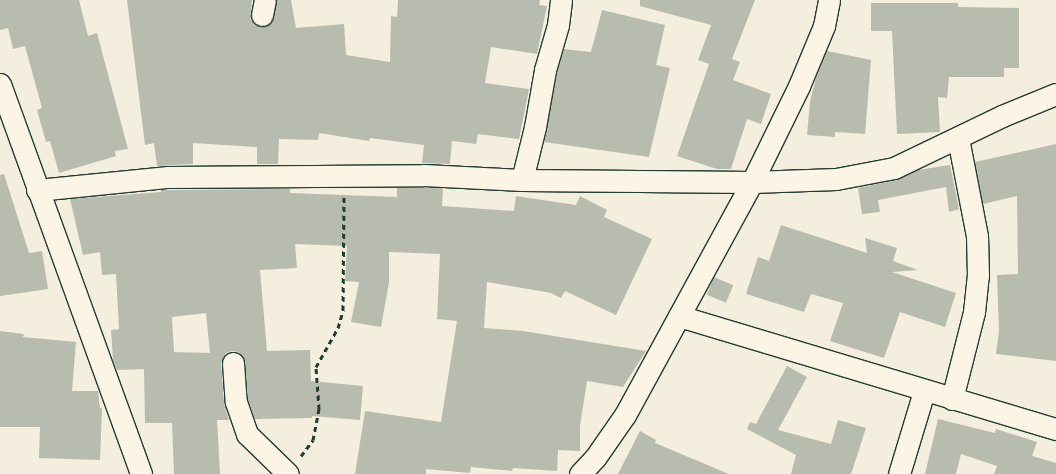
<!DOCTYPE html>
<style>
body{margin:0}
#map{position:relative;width:1056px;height:474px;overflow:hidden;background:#f3eede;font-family:Itim,sans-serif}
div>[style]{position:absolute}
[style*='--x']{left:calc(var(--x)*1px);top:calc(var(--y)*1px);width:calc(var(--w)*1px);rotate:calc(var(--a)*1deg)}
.building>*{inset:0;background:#b8bcae;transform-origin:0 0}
.path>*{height:3px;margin-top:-1.5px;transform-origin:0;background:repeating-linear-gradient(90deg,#1f3d34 0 5px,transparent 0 9px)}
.roads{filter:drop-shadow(1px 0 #1f3d34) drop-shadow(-1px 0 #1f3d34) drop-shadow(0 1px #1f3d34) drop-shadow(0 -1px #1f3d34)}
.minor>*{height:21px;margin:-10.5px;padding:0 10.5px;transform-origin:10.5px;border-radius:10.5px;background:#fcf5e5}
span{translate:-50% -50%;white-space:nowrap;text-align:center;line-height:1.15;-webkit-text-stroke:4px #fcf5e5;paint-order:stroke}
</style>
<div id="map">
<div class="building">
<i style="clip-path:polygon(0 0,79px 0,88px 36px,97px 33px,128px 149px,115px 151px,116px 156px,59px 173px,50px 141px,46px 142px,37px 110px,42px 108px,25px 46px,13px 49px,8px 28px,0 30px)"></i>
<i style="clip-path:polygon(127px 0,252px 0,250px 19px,254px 25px,260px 27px,272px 23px,277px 0,291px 0,296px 28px,344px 24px,346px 55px,390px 62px,391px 16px,397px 17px,398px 0,540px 0,539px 5px,547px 6px,537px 54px,491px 47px,485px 83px,529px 89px,519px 139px,478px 134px,476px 144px,452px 141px,450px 164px,422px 163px,424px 145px,370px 138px,369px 141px,319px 133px,318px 140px,279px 139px,278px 164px,257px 164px,257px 147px,193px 143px,193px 164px,157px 166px,154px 143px,145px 145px)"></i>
<i style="clip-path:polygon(640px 0,755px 0,732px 59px,740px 62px,733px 80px,771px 94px,761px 124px,747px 119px,731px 169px,717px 169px,677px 156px,709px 64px,698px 60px,711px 25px,640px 6px)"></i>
<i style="clip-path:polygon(871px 3px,958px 3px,958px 7px,1019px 8px,1019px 68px,1004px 68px,1004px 77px,949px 77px,947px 98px,938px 97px,940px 132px,897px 134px,892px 31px,871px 31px)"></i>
<i style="clip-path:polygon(602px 10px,665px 25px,656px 65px,670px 68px,649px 157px,544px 142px,557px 73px,564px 49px,591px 52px)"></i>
<i style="clip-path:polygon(827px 51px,871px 60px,865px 134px,835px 132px,835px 137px,807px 135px,810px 101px,816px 78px)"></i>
<i style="clip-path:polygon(1056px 144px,1056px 361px,996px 354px,999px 331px,997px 275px,1018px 274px,1017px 196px,983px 204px,975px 162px)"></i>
<i style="clip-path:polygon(950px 165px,959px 209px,949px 212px,946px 187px,878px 200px,880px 212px,862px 214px,858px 188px,897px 180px,918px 170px)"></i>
<i style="clip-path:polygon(4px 174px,29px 253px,42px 251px,48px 289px,0 296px,0 175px)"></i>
<i style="clip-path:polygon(evenodd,397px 188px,443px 188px,442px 206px,514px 211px,516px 196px,576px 205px,580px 196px,607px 210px,604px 217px,652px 239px,616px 315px,565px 291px,561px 298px,551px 293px,487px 282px,484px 328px,523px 331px,646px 351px,623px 387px,587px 381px,580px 426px,580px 451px,558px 450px,557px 471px,513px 468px,512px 471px,471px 467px,470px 473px,426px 469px,426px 474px,355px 474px,365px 411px,441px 422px,457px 321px,437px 319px,440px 254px,389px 252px,389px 282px,381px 327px,351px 322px,359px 282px,345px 281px,347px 246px,295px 244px,297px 268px,260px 270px,267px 351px,310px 350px,311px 381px,363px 386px,360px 420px,312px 416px,312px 418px,255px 419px,248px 399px,245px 362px,239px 352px,232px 351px,226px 353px,221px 363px,224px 403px,229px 420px,217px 420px,220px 474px,174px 474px,172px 423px,145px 423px,144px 369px,117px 370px,113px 360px,111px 330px,119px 329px,116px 274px,102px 275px,100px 252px,83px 255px,70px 199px,161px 192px,161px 190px,169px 190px,290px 189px,290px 193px,397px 197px,397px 188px,206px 313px,210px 353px,174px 352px,172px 317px,206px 313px)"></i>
<i style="clip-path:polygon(781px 225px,867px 253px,865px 238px,897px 248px,893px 261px,918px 270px,892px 272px,956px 293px,945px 327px,900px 312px,884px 358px,830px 341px,843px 303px,811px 294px,804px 312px,746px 294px,758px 257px,769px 261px)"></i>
<i style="left:714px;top:277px;width:21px;height:19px;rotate:23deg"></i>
<i style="clip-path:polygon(0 331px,24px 334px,23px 337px,76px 342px,72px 391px,98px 391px,100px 408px,102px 408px,100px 460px,39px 458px,40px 427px,0 427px)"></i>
<i style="clip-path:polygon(787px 366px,807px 377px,778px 430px,831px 444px,838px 420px,866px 428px,851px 474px,791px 474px,796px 455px,747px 429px,750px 422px,756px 424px)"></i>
<i style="clip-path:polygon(938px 419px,995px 433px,996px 429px,1037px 442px,1032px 456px,1056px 463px,1056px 474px,994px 474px,997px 466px,961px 454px,956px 474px,925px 474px)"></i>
<i style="clip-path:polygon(640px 431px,656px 440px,655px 443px,729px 474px,618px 474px)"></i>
</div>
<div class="path">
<i style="--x:301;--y:456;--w:20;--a:-53"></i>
<i style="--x:313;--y:440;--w:32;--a:-79"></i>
<i style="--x:319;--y:409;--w:42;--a:-94.1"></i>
<i style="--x:316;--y:367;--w:45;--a:-60.6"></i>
<i style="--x:338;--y:328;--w:19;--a:-74"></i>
<i style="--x:343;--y:310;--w:114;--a:-89.5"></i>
</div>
<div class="roads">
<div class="minor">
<i style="--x:262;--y:15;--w:15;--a:-79"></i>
<i style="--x:0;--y:84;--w:415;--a:70.1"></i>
<i style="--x:522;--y:180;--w:230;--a:0.5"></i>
<i style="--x:752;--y:182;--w:84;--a:-2"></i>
<i style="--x:836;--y:179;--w:59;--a:-10.7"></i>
<i style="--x:894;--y:168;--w:120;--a:-25.7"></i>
<i style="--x:1002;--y:116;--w:58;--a:-22.2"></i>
<i style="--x:37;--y:190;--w:132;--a:-5.7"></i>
<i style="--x:168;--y:177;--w:256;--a:-0.4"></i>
<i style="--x:424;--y:175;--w:98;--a:2.9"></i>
<i style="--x:522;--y:180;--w:55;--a:-76.2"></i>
<i style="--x:535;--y:127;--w:58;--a:-80"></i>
<i style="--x:545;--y:70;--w:47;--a:-73.9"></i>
<i style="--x:558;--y:25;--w:25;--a:-83"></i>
<i style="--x:679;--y:316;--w:394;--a:16.7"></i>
<i style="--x:233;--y:363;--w:39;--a:86"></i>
<i style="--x:236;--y:402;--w:34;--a:71"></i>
<i style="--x:247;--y:434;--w:57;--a:44.3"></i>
<i style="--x:952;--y:399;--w:90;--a:-75.8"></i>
<i style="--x:974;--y:312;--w:36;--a:-84"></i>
<i style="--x:978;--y:276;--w:40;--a:-91.4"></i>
<i style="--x:977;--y:236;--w:100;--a:-101"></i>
<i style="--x:580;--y:474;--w:22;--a:-47"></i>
<i style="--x:595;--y:458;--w:52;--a:-55.1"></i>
<i style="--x:625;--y:415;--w:265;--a:-61.4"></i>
<i style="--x:752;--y:182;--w:107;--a:-63.9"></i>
<i style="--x:799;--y:86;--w:65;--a:-67.4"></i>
<i style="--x:824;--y:26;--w:26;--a:-79"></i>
<i style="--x:899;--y:474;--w:87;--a:-73.2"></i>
</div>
</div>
</div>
